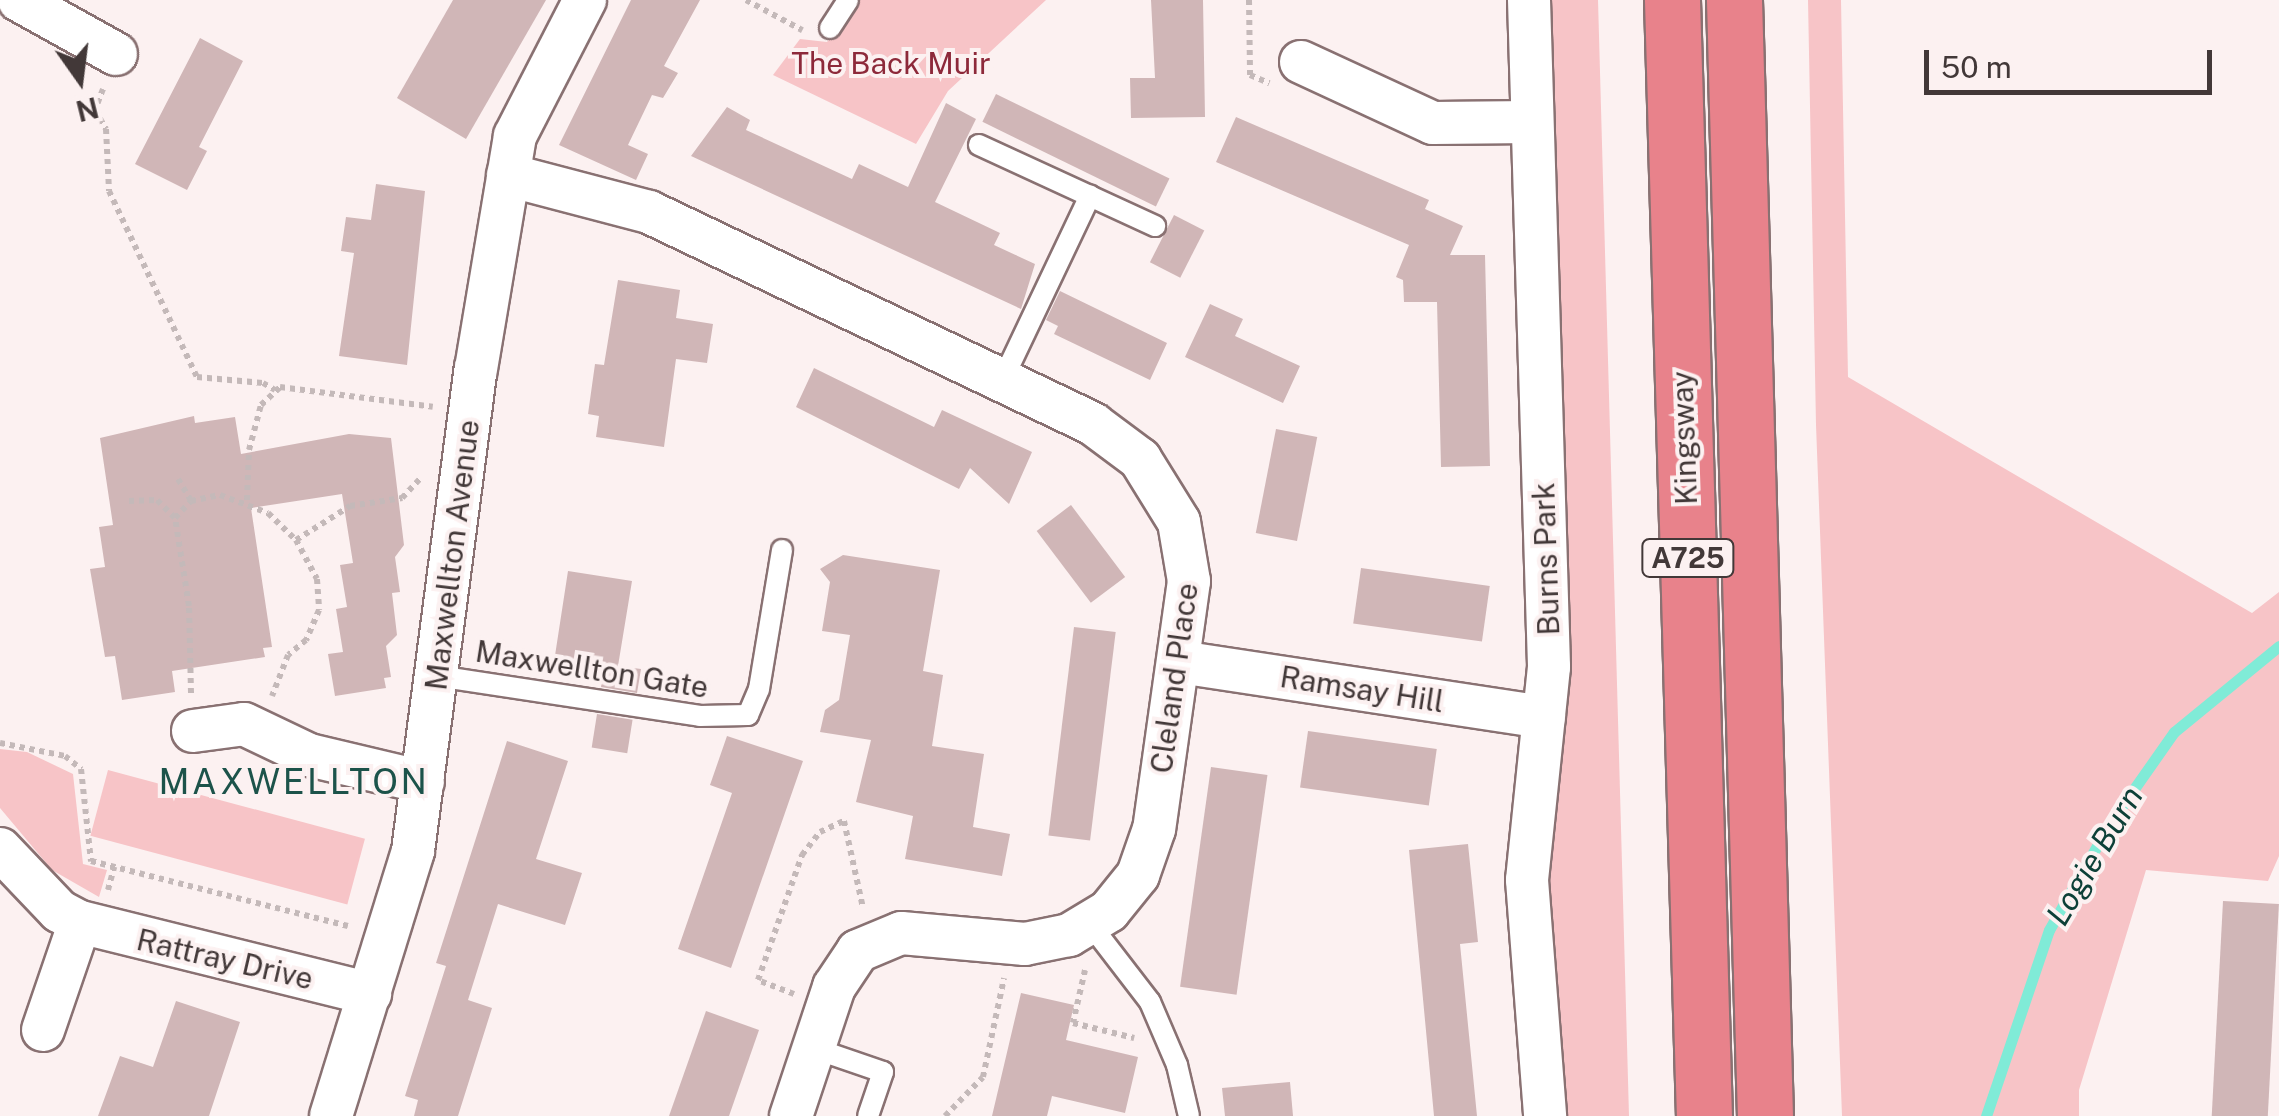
<!DOCTYPE html>
<style>
body{margin:0}
#map{position:relative;width:2279px;height:1116px;overflow:hidden;background:#fcf1f1;font-family:"Public Sans",sans-serif}
div>[style]{position:absolute}
[style*='--x']{left:calc(var(--x)*1px);top:calc(var(--y)*1px);width:calc(var(--w)*1px);rotate:calc(var(--a)*1deg)}
.green>*{inset:0;background:#f7c4c7;transform-origin:0 0}
.stream>*{height:11px;margin:-5.5px;padding:0 5.5px;transform-origin:5.5px;border-radius:5.5px;background:#80ebd7}
.building>*{inset:0;background:#d0b6b7;transform-origin:0 0}
.path>*{height:6px;margin-top:-3px;transform-origin:0;background:repeating-linear-gradient(90deg,#c4b9b9 0 5px,transparent 0 10px)}
.roads{filter:drop-shadow(2px 0 #897172) drop-shadow(-2px 0 #897172) drop-shadow(0 2px #897172) drop-shadow(0 -2px #897172)}
.lane>*{height:20px;margin:-10px;padding:0 10px;transform-origin:10px;border-radius:10px;background:#fff}
.street>*{height:42px;margin:-21px;padding:0 21px;transform-origin:21px;border-radius:21px;background:#fff}
.highway>*{height:55px;margin:-27.5px;padding:0 27.5px;transform-origin:27.5px;border-radius:27.5px;background:#e8828b}
span{translate:-50% -50%;white-space:nowrap;text-align:center;line-height:1.15;-webkit-text-stroke:8px #fcf1f1;paint-order:stroke}
.shield-label span{padding:2px 8px;background:#fcf1f1;border:2px solid;border-radius:8px;-webkit-text-stroke-width:0}
.shield-label{font-size:28px;color:#423838;font-weight:700}
.park-label{font-size:30px;color:#8d293a}
.street-label{font-size:30px;color:#423838}
.water-label{font-size:32px;color:#0d4038;font-style:italic}
.quarter-label{font-size:35px;color:#1c534a;letter-spacing:2.5px}
.north{position:absolute;left:30px;top:30px;width:100px;height:100px;-webkit-text-stroke:8px #fcf1f1;paint-order:stroke;rotate:166deg;font-size:28px;font-weight:700;line-height:40px;text-align:center;color:#423838}
.north::after{content:'';display:block;margin:auto;width:35px;height:45px;background:#423838;clip-path:polygon(50% 0,100% 100%,50% 72%,0 100%)}
.scale{position:absolute;left:1924px;top:50px;width:288px;height:45px;box-sizing:border-box;border:5px solid #423838;border-top:0;padding-left:12px;font-size:30px;line-height:35px;white-space:nowrap;color:#423838;-webkit-text-stroke:8px #fcf1f1;paint-order:stroke}
</style>
<div id="map">
<div class="green">
<i style="clip-path:polygon(859px 0,1046px 0,948px 91px,916px 144px,773px 75px,800px 39px,827px 42px)"></i>
<i style="clip-path:polygon(1545px 0,1598px 0,1629px 1116px,1559px 1116px,1543px 920px)"></i>
<i style="clip-path:polygon(1808px 0,1841px 0,1848px 377px,2252px 613px,2279px 592px,2279px 856px,2268px 881px,2146px 870px,2079px 1090px,2079px 1116px,1842px 1116px,1816px 425px)"></i>
<i style="clip-path:polygon(0 749px,27px 752px,73px 774px,83px 864px,107px 870px,99px 897px,52px 870px,0 808px)"></i>
<i style="left:108px;top:770px;width:266px;height:68px;rotate:15deg"></i>
</div>
<div class="stream">
<i style="--x:1986;--y:1116;--w:196;--a:-71.3"></i>
<i style="--x:2049;--y:930;--w:123;--a:-60.3"></i>
<i style="--x:2110;--y:823;--w:111;--a:-54.9"></i>
<i style="--x:2174;--y:732;--w:136;--a:-39.3"></i>
</div>
<div class="building">
<i style="clip-path:polygon(453px 0,546px 0,466px 139px,397px 98px)"></i>
<i style="clip-path:polygon(631px 0,700px 0,664px 66px,678px 73px,663px 98px,652px 95px,628px 145px,648px 154px,636px 180px,559px 145px)"></i>
<i style="clip-path:polygon(1151px 0,1203px 0,1205px 117px,1131px 118px,1130px 78px,1155px 78px)"></i>
<i style="clip-path:polygon(200px 38px,243px 61px,199px 147px,207px 151px,187px 190px,135px 164px)"></i>
<i style="left:996px;top:94px;width:193px;height:31px;rotate:26deg"></i>
<i style="clip-path:polygon(946px 103px,976px 119px,935px 202px,1000px 233px,994px 245px,1035px 264px,1021px 309px,691px 156px,727px 107px,750px 120px,746px 130px,852px 179px,859px 164px,908px 187px)"></i>
<i style="clip-path:polygon(1236px 117px,1429px 200px,1425px 209px,1463px 226px,1450px 255px,1485px 255px,1490px 466px,1441px 467px,1437px 302px,1404px 302px,1403px 280px,1396px 277px,1409px 245px,1216px 162px)"></i>
<i style="clip-path:polygon(376px 184px,425px 191px,407px 365px,339px 356px,354px 253px,341px 251px,346px 217px,371px 220px)"></i>
<i style="left:1174px;top:215px;width:34px;height:53px;rotate:27deg"></i>
<i style="clip-path:polygon(618px 280px,680px 290px,676px 318px,713px 324px,707px 363px,676px 359px,664px 447px,596px 437px,599px 416px,588px 414px,595px 364px,604px 365px)"></i>
<i style="clip-path:polygon(1060px 291px,1167px 343px,1150px 380px,1054px 334px,1058px 326px,1046px 320px)"></i>
<i style="clip-path:polygon(1210px 304px,1243px 319px,1235px 336px,1300px 366px,1283px 403px,1185px 357px)"></i>
<i style="clip-path:polygon(814px 368px,934px 427px,942px 410px,1032px 452px,1009px 504px,970px 468px,959px 489px,796px 407px)"></i>
<i style="clip-path:polygon(194px 416px,195px 423px,235px 417px,241px 454px,349px 434px,391px 438px,404px 545px,395px 557px,400px 592px,392px 593px,397px 635px,386px 646px,391px 677px,384px 678px,386px 688px,335px 696px,328px 654px,343px 652px,336px 609px,347px 607px,340px 565px,353px 563px,342px 494px,251px 508px,272px 647px,263px 648px,265px 657px,172px 671px,175px 692px,122px 700px,115px 656px,105px 657px,90px 569px,105px 567px,99px 527px,113px 525px,100px 438px)"></i>
<i style="left:1276px;top:429px;width:42px;height:106px;rotate:11deg"></i>
<i style="left:1071px;top:505px;width:90px;height:43px;rotate:53deg"></i>
<i style="clip-path:polygon(843px 555px,940px 570px,923px 671px,943px 675px,932px 746px,984px 754px,973px 827px,1010px 834px,1002px 876px,905px 859px,913px 816px,856px 802px,871px 740px,820px 732px,825px 710px,839px 700px,850px 635px,822px 631px,830px 582px,820px 569px)"></i>
<i style="left:1361px;top:568px;width:130px;height:56px;rotate:8deg"></i>
<i style="clip-path:polygon(568px 571px,632px 581px,618px 666px,641px 669px,637px 693px,601px 687px,604px 670px,554px 662px)"></i>
<i style="left:1074px;top:627px;width:42px;height:210px;rotate:7deg"></i>
<i style="left:597px;top:714px;width:36px;height:34px;rotate:9deg"></i>
<i style="left:1308px;top:731px;width:130px;height:57px;rotate:8deg"></i>
<i style="clip-path:polygon(727px 736px,803px 761px,731px 968px,678px 949px,732px 793px,710px 785px)"></i>
<i style="clip-path:polygon(507px 741px,568px 761px,536px 859px,582px 873px,565px 925px,498px 904px,468px 1000px,492px 1008px,458px 1116px,414px 1116px,418px 1100px,405px 1096px,446px 966px,436px 963px)"></i>
<i style="left:1211px;top:767px;width:57px;height:222px;rotate:8deg"></i>
<i style="clip-path:polygon(1468px 844px,1478px 942px,1460px 944px,1477px 1116px,1434px 1116px,1409px 850px)"></i>
<i style="left:2223px;top:901px;width:56px;height:216px;rotate:3deg"></i>
<i style="clip-path:polygon(1021px 993px,1074px 1005px,1066px 1040px,1138px 1057px,1125px 1113px,1052px 1096px,1047px 1116px,992px 1116px)"></i>
<i style="clip-path:polygon(176px 1001px,240px 1022px,209px 1116px,98px 1116px,120px 1056px,153px 1067px)"></i>
<i style="clip-path:polygon(706px 1011px,759px 1030px,729px 1116px,669px 1116px)"></i>
<i style="clip-path:polygon(1290px 1082px,1293px 1116px,1225px 1116px,1222px 1088px)"></i>
</div>
<div class="path">
<i style="--x:746;--y:0;--w:64;--a:28.2"></i>
<i style="--x:1249;--y:0;--w:75;--a:89.2"></i>
<i style="--x:1250;--y:75;--w:21;--a:23"></i>
<i style="--x:103;--y:89;--w:22;--a:111"></i>
<i style="--x:95;--y:110;--w:22;--a:60"></i>
<i style="--x:106;--y:129;--w:62;--a:87.2"></i>
<i style="--x:109;--y:191;--w:206;--a:64.7"></i>
<i style="--x:197;--y:377;--w:66;--a:5.2"></i>
<i style="--x:263;--y:383;--w:14;--a:30"></i>
<i style="--x:178;--y:479;--w:26;--a:59"></i>
<i style="--x:247;--y:500;--w:50;--a:-87.7"></i>
<i style="--x:249;--y:450;--w:47;--a:-75.1"></i>
<i style="--x:261;--y:405;--w:26;--a:-43"></i>
<i style="--x:280;--y:387;--w:154;--a:7.4"></i>
<i style="--x:129;--y:501;--w:28;--a:-2"></i>
<i style="--x:157;--y:500;--w:25;--a:45"></i>
<i style="--x:296;--y:540;--w:64;--a:-32.2"></i>
<i style="--x:350;--y:506;--w:53;--a:-8.7"></i>
<i style="--x:402;--y:498;--w:26;--a:-47"></i>
<i style="--x:191;--y:693;--w:87;--a:-91.3"></i>
<i style="--x:189;--y:606;--w:89;--a:-99"></i>
<i style="--x:175;--y:518;--w:23;--a:-47"></i>
<i style="--x:191;--y:501;--w:30;--a:-12"></i>
<i style="--x:220;--y:495;--w:51;--a:20.6"></i>
<i style="--x:268;--y:513;--w:39;--a:44"></i>
<i style="--x:296;--y:540;--w:44;--a:61.7"></i>
<i style="--x:317;--y:579;--w:31;--a:86"></i>
<i style="--x:319;--y:610;--w:33;--a:113"></i>
<i style="--x:306;--y:640;--w:23;--a:140"></i>
<i style="--x:288;--y:655;--w:44;--a:111.3"></i>
<i style="--x:0;--y:743;--w:66;--a:11.3"></i>
<i style="--x:65;--y:756;--w:21;--a:39"></i>
<i style="--x:81;--y:769;--w:93;--a:83.8"></i>
<i style="--x:91;--y:861;--w:265;--a:14.2"></i>
<i style="--x:108;--y:890;--w:24;--a:-75"></i>
<i style="--x:1085;--y:970;--w:54;--a:102.8"></i>
<i style="--x:1073;--y:1023;--w:63;--a:13.8"></i>
<i style="--x:794;--y:994;--w:39;--a:-159"></i>
<i style="--x:758;--y:980;--w:133;--a:-70.6"></i>
<i style="--x:802;--y:855;--w:29;--a:-52"></i>
<i style="--x:820;--y:832;--w:26;--a:-25"></i>
<i style="--x:844;--y:821;--w:89;--a:77.7"></i>
<i style="--x:945;--y:1116;--w:54;--a:-45.7"></i>
<i style="--x:983;--y:1077;--w:101;--a:-78"></i>
</div>
<div class="roads">
<div class="lane">
<i style="--x:830;--y:28;--w:33;--a:-57"></i>
<i style="--x:979;--y:145;--w:194;--a:24.7"></i>
<i style="--x:1003;--y:379;--w:203;--a:-64.6"></i>
<i style="--x:437;--y:676;--w:266;--a:8.6"></i>
<i style="--x:700;--y:716;--w:48;--a:-1.2"></i>
<i style="--x:748;--y:715;--w:28;--a:-67"></i>
<i style="--x:759;--y:689;--w:141;--a:-80.6"></i>
<i style="--x:1090;--y:924;--w:98;--a:52.4"></i>
<i style="--x:1150;--y:1002;--w:69;--a:66.8"></i>
<i style="--x:1177;--y:1065;--w:52;--a:76.8"></i>
<i style="--x:813;--y:1048;--w:74;--a:18.9"></i>
<i style="--x:883;--y:1072;--w:46;--a:108.8"></i>
</div>
<div class="street">
<i style="--x:19;--y:0;--w:111;--a:29.1"></i>
<i style="--x:1529;--y:0;--w:667;--a:88.28"></i>
<i style="--x:1549;--y:667;--w:214;--a:95.9"></i>
<i style="--x:1527;--y:880;--w:237;--a:85.6"></i>
<i style="--x:1301;--y:62;--w:145;--a:24.8"></i>
<i style="--x:1433;--y:123;--w:99;--a:-0.6"></i>
<i style="--x:508;--y:175;--w:146;--a:14.7"></i>
<i style="--x:649;--y:212;--w:492;--a:25.5"></i>
<i style="--x:1093;--y:424;--w:59;--a:36.7"></i>
<i style="--x:1140;--y:459;--w:74;--a:58.2"></i>
<i style="--x:1179;--y:522;--w:60;--a:80.4"></i>
<i style="--x:1189;--y:581;--w:250;--a:98"></i>
<i style="--x:1154;--y:829;--w:49;--a:109.2"></i>
<i style="--x:1138;--y:875;--w:46;--a:128.9"></i>
<i style="--x:1109;--y:911;--w:47;--a:149"></i>
<i style="--x:1069;--y:935;--w:45;--a:168.4"></i>
<i style="--x:1025;--y:944;--w:124;--a:-174.9"></i>
<i style="--x:901;--y:933;--w:47;--a:157.3"></i>
<i style="--x:858;--y:951;--w:43;--a:123.7"></i>
<i style="--x:834;--y:987;--w:136;--a:108.4"></i>
<i style="--x:1179;--y:662;--w:369;--a:8.6"></i>
<i style="--x:193;--y:731;--w:51;--a:-7.8"></i>
<i style="--x:244;--y:724;--w:72;--a:25.5"></i>
<i style="--x:309;--y:755;--w:117;--a:13.3"></i>
<i style="--x:0;--y:849;--w:86;--a:46.4"></i>
<i style="--x:59;--y:911;--w:24;--a:28"></i>
<i style="--x:80;--y:922;--w:299;--a:13.9"></i>
<i style="--x:43;--y:1030;--w:114;--a:-71.1"></i>
<i style="--x:331;--y:1116;--w:277;--a:-72.8"></i>
<i style="--x:413;--y:851;--w:486;--a:-82.6"></i>
<i style="--x:476;--y:369;--w:236;--a:-80.5"></i>
<i style="--x:515;--y:136;--w:153;--a:-62.8"></i>
</div>
<div class="highway">
<i style="--x:1672;--y:0;--w:1116;--a:88.36"></i>
<i style="--x:1734;--y:0;--w:1116;--a:88.41"></i>
</div>
</div>
<div class="shield-label">
<span style="left:1688px;top:558px">A725</span>
</div>
<div class="park-label">
<span style="left:891px;top:63px">The Back Muir</span>
</div>
<div class="street-label">
<span style="left:1684px;top:438px;rotate:-92deg">Kingsway</span>
<span style="left:452px;top:555px;rotate:-83deg">Maxwellton Avenue</span>
<span style="left:1546px;top:559px;rotate:-92deg">Burns Park</span>
<span style="left:592px;top:669px;rotate:9deg">Maxwellton Gate</span>
<span style="left:1174px;top:678px;rotate:-82deg">Cleland Place</span>
<span style="left:1362px;top:689px;rotate:9deg">Ramsay Hill</span>
<span style="left:225px;top:959px;rotate:13deg">Rattray Drive</span>
</div>
<div class="water-label">
<span style="left:2095px;top:856px;rotate:-59deg">Logie Burn</span>
</div>
<div class="quarter-label">
<span style="left:294px;top:782px">MAXWELLTON</span>
</div>
<div class="north">N</div>
<div class="scale">50 m</div>
</div>
